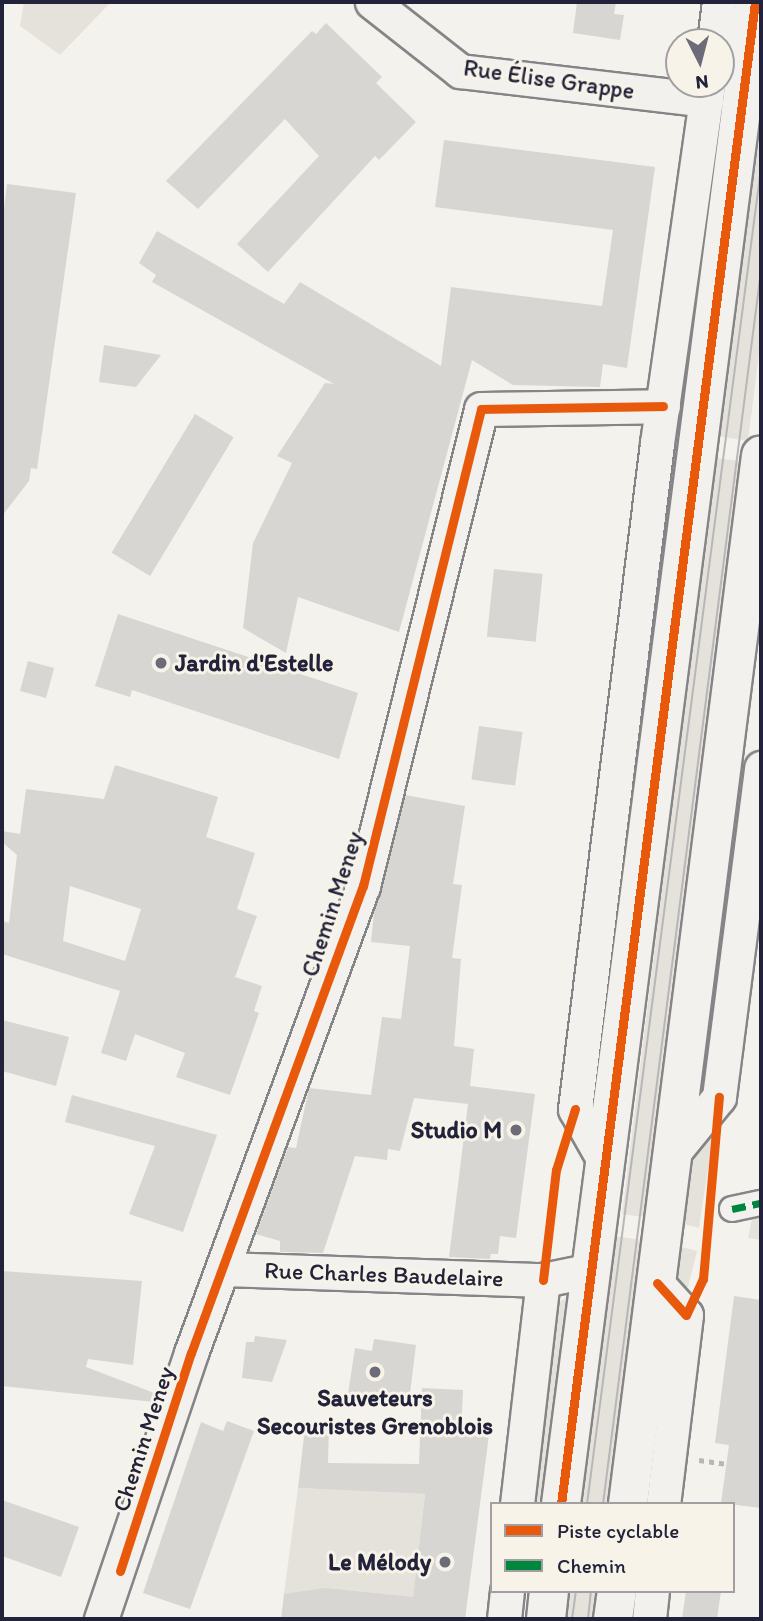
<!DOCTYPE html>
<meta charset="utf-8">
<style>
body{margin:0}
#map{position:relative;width:763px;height:1621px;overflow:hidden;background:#f4f2ec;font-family:Itim,sans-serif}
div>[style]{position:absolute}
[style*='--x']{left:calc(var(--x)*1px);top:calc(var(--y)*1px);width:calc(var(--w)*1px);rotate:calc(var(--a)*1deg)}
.green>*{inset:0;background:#e5e2dc;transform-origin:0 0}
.building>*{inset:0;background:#d7d6d3;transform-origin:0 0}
.path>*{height:4.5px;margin-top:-2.25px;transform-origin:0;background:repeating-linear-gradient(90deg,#b8b6b6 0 5px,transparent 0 10px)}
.roads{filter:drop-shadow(2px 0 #858486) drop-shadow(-2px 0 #858486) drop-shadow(0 2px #858486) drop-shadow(0 -2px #858486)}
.pedestrian>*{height:24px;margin:-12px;padding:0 12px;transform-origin:12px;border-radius:12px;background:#f2f1ed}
.minor>*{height:33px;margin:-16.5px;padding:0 16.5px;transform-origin:16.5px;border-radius:16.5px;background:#f2f1ed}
.primary>*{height:38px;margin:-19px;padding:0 19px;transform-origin:19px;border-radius:19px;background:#f2f1ed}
.tram>*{height:2px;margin:-1px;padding:0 1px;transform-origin:1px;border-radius:1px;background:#b8b6b6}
.quiet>*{height:7px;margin-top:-3.5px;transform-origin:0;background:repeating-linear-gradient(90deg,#00873e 0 14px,transparent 0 21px)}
.cycleway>*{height:9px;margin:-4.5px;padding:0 4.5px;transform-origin:4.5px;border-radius:4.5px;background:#e8590c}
.dots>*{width:19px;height:19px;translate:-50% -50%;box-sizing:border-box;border:4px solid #f7f3e8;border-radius:50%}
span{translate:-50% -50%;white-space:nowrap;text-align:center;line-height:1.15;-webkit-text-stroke:6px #f7f3e8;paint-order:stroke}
.street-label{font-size:24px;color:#22223b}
.poi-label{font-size:24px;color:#22223b;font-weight:700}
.left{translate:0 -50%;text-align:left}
.right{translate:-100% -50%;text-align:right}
.frame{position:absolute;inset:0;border:4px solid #22223b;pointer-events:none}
.legend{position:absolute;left:490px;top:1502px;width:245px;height:91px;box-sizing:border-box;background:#f7f3e8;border:2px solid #a29fa3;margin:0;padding:9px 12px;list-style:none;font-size:21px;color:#22223b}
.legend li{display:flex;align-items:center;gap:14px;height:35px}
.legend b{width:35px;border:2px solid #a29fa3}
.north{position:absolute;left:665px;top:28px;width:70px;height:70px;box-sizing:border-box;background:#f7f3e8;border:2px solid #a29fa3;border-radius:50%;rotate:174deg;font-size:19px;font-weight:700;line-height:28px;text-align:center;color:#22223b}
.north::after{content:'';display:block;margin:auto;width:24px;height:32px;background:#6c6b79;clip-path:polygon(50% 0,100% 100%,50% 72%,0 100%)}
</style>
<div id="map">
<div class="green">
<i style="clip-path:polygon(24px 2px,111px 2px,60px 55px,20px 26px)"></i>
<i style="clip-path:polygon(761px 93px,761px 338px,748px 441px,717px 436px)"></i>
<i style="left:715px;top:458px;width:31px;height:762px;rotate:7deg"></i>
<i style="clip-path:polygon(714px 1129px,699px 1228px,675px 1222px,684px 1167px)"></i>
<i style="clip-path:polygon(761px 1176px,761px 1240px,748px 1238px)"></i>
<i style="left:614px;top:1236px;width:30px;height:270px;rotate:8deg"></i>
<i style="clip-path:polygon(671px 1244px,697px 1251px,688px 1287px,679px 1287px,673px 1279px)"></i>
<i style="clip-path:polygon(578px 1290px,550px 1504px,535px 1504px,547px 1333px,558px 1303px)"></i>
<i style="clip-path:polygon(298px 1488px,425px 1494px,413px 1597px,284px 1594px)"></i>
<i style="clip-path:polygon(568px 1591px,599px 1591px,595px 1619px,564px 1619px)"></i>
</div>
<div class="building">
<i style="clip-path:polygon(577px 2px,616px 2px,614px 14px,624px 15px,620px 40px,573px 33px)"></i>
<i style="clip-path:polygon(326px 23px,382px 77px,376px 83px,416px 122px,379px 160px,375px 156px,268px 272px,237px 244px,319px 156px,285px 119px,198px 209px,166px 181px,312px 31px,316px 34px)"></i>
<i style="clip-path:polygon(444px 140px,655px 167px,627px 368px,603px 364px,600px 387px,513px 385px,472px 360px,399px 632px,298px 597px,286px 653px,243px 628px,253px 543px,292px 463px,277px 456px,325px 383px,334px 384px,152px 282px,156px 275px,139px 263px,157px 231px,284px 304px,300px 282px,441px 366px,451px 287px,602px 306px,613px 230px,435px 207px)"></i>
<i style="clip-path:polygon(7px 184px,76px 193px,37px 469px,31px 468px,29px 481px,2px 516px,2px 225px)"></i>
<i style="clip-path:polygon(104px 345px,161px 355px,136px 387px,99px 382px)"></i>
<i style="left:195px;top:414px;width:45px;height:162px;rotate:31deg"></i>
<i style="left:494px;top:569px;width:49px;height:68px;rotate:6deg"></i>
<i style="clip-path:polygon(118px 614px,358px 693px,339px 759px,132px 690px,130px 697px,95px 686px)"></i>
<i style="left:28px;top:661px;width:27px;height:31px;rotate:15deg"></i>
<i style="left:479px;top:726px;width:44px;height:54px;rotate:8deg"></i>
<i style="clip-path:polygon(evenodd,115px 765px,218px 797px,206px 837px,255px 853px,237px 909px,257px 916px,235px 977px,262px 986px,254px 1011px,259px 1013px,230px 1095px,176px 1077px,185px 1053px,135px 1034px,126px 1061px,101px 1053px,120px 991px,2px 954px,2px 921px,9px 923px,17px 855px,2px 842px,2px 831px,20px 834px,26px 789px,104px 799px,115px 765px,70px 886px,141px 909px,125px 961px,63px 941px,70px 886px)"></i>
<i style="clip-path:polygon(405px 795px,465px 806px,453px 884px,462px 885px,452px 958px,461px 959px,454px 1046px,474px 1049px,470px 1086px,535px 1094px,516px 1238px,500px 1236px,498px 1254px,491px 1254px,490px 1259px,449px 1257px,468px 1104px,414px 1098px,400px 1151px,388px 1149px,387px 1160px,355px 1156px,323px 1253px,280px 1252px,280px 1241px,256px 1234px,288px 1147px,296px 1148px,309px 1088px,371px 1095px,382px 1017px,401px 1019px,410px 946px,371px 942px,374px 913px)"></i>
<i style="clip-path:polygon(2px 1020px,69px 1037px,56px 1086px,2px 1071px)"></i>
<i style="clip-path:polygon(72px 1095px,217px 1135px,183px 1232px,129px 1214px,155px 1146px,65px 1122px)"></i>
<i style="clip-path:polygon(2px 1271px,142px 1281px,133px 1365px,88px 1359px,86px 1367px,157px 1394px,154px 1402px,2px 1386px)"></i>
<i style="clip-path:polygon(734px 1296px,761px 1300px,761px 1508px,721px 1503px,729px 1445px,715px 1443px)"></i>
<i style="clip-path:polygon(255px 1336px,287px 1340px,272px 1382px,242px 1378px,246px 1342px,254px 1342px)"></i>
<i style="clip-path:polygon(374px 1339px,416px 1345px,409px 1402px,348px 1394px,355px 1348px,372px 1351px)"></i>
<i style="clip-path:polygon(422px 1388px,463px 1390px,461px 1434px,489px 1435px,465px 1619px,281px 1619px,284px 1594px,325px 1588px,413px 1597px,425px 1494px,298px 1488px,305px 1428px,329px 1429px,328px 1463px,419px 1464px)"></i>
<i style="clip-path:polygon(227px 1421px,254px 1431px,190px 1609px,143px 1593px,201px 1422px,223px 1431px)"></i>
<i style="clip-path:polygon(2px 1500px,79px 1527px,61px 1577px,2px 1556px)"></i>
<i style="clip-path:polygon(686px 1591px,721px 1591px,717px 1619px,682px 1619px)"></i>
</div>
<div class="path">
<i style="--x:699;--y:1460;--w:27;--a:8"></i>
</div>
<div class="roads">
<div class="pedestrian">
<i style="--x:732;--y:1209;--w:30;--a:-12"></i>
</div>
<div class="minor">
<i style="--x:372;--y:2;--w:112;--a:38.1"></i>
<i style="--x:460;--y:71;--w:248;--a:6.7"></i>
<i style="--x:714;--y:42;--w:40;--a:-82.9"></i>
<i style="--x:674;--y:1152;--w:71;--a:-50.7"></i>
<i style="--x:719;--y:1097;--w:332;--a:-82.7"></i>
<i style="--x:606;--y:1164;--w:63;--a:-119.4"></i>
<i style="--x:575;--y:1109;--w:671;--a:-82.98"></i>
<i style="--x:657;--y:443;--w:363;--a:-81.9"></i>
<i style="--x:224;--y:1269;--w:319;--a:2"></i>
<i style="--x:543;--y:1280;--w:50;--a:-11.5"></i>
<i style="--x:657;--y:1283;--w:43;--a:47.8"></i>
<i style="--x:686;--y:1315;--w:190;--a:96.9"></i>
<i style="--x:517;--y:1504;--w:226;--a:-83.4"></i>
<i style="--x:101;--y:1619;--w:281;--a:-71.3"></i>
<i style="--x:191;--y:1353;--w:498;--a:-69.8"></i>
<i style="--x:363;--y:886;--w:491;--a:-76.1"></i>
<i style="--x:481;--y:409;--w:182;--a:-0.9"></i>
<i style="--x:504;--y:1619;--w:28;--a:-84"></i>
<i style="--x:649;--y:1619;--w:28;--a:-84"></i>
</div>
<div class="primary">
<i style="--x:561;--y:1504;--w:1514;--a:-82.64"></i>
<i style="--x:628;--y:1504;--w:1057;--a:-82.77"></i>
<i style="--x:546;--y:1619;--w:28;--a:-84"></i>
<i style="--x:613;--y:1619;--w:28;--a:-82"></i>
</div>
</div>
<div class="tram">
<i style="--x:587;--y:1504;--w:1347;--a:-82.58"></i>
<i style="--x:603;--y:1504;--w:1244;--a:-82.7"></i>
<i style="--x:572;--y:1619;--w:28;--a:-82"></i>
<i style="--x:588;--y:1619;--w:28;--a:-84"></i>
</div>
<div class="quiet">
<i style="--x:732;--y:1209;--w:30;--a:-12"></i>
</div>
<div class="cycleway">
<i style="--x:543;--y:1280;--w:111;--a:-83.3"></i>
<i style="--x:556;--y:1170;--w:64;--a:-72.7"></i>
<i style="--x:657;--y:1283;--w:43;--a:47.8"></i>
<i style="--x:686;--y:1315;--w:40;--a:-65"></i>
<i style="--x:703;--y:1279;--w:183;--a:-85"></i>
<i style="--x:561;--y:1504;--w:1514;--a:-82.64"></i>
<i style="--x:120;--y:1571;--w:229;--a:-72"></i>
<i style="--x:191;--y:1353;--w:498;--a:-69.8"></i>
<i style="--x:363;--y:886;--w:491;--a:-76.1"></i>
<i style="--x:481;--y:409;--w:182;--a:-0.9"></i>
</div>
<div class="dots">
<i style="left:161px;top:663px;background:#6c6b79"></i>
<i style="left:516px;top:1130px;background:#6c6b79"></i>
<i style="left:375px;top:1372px;background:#6c6b79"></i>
<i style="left:445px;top:1562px;background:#6c6b79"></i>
</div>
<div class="street-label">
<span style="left:549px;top:79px;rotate:8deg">Rue Élise Grappe</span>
<span style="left:332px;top:904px;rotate:-72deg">Chemin Meney</span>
<span style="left:384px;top:1274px;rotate:2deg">Rue Charles Baudelaire</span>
<span style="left:143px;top:1439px;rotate:-72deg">Chemin Meney</span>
</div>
<div class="poi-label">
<span class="left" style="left:175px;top:663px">Jardin d'Estelle</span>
<span class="right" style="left:502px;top:1130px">Studio M</span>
<span style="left:375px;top:1412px">Sauveteurs<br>Secouristes Grenoblois</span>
<span class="right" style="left:431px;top:1562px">Le Mélody</span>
</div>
<div class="frame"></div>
<ul class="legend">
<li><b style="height:9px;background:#e8590c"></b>Piste cyclable</li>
<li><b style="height:9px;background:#00873e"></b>Chemin</li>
</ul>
<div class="north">N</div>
</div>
